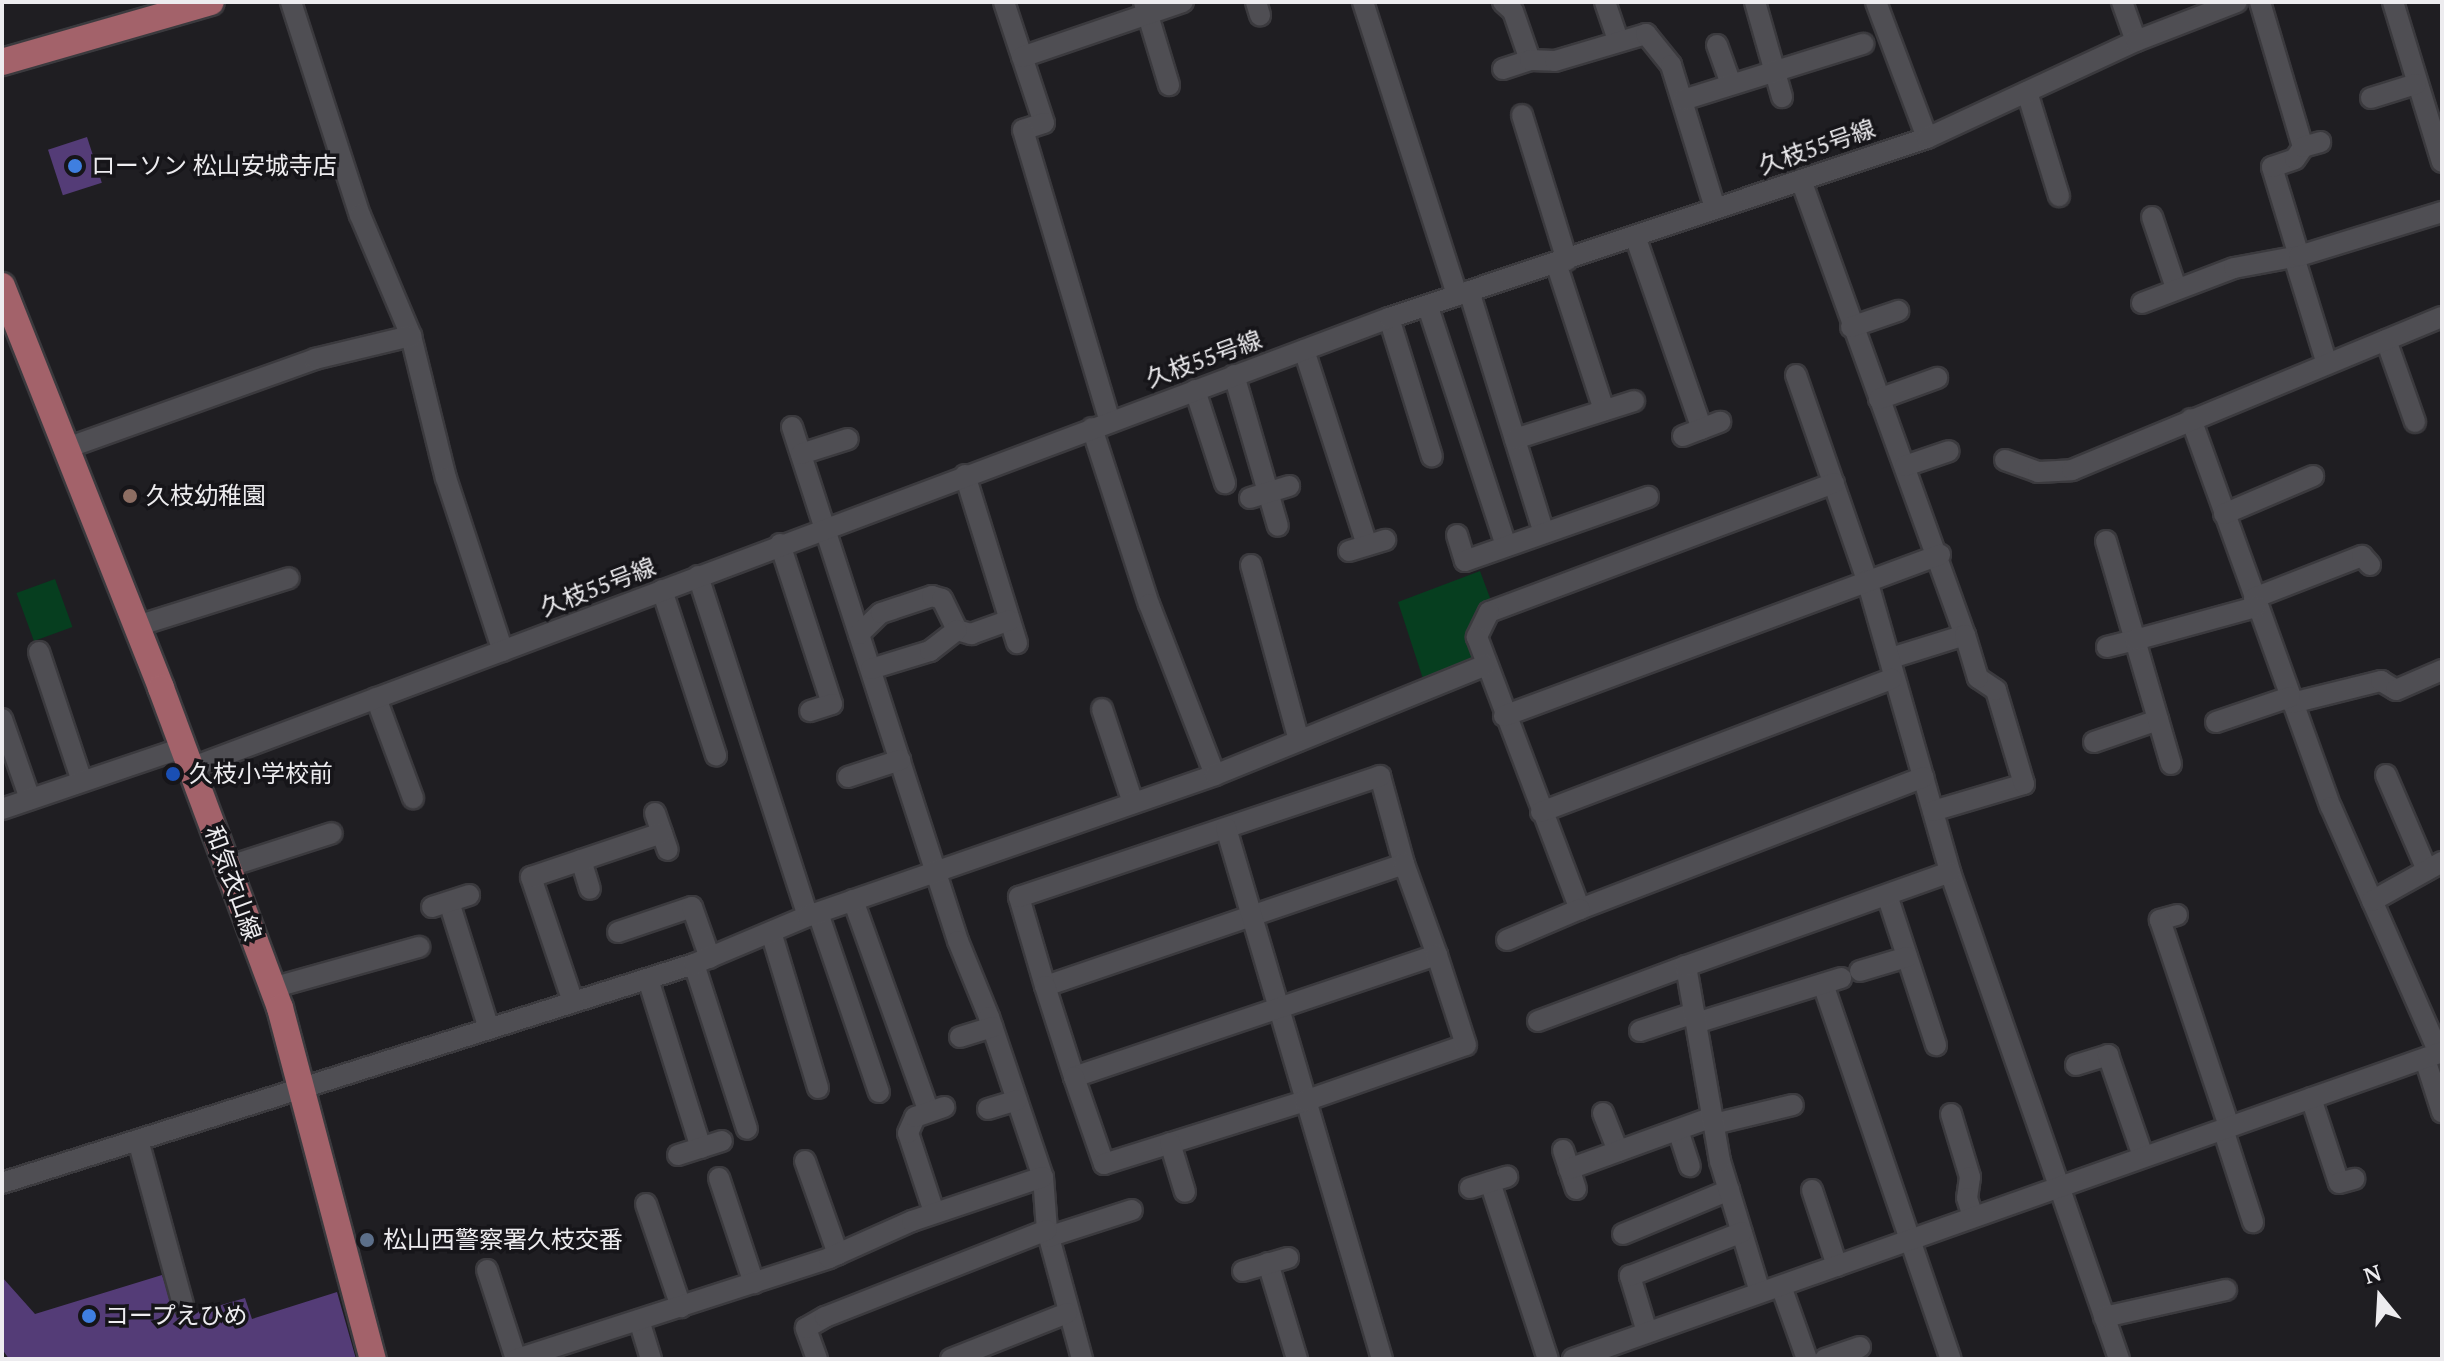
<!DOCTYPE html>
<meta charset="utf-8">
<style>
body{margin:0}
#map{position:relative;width:2444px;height:1361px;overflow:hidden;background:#1f1e22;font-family:"PT Serif","Noto Sans JP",serif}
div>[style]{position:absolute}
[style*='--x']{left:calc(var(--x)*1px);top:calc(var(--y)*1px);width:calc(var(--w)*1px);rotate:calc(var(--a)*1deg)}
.green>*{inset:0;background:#063e1f;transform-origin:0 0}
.building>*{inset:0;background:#543c77;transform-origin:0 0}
.roads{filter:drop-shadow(2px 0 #3b3a3e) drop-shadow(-2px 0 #3b3a3e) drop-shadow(0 2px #3b3a3e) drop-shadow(0 -2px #3b3a3e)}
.minor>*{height:20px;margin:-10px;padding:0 10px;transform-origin:10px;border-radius:10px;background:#4f4e53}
.major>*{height:26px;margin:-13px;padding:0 13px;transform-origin:13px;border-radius:13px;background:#a3626a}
.dots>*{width:22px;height:22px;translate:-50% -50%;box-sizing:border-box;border:4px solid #161519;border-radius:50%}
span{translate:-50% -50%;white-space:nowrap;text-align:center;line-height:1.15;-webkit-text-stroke:7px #161519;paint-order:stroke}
.street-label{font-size:24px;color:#edecef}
.poi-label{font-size:24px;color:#edecef}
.left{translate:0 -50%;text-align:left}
.frame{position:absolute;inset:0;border:4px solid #edecef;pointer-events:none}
.north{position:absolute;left:2340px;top:1257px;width:80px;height:80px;-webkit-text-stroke:6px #161519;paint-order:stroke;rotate:342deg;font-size:22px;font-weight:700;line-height:32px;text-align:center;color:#edecef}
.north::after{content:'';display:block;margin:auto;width:28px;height:36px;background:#edecef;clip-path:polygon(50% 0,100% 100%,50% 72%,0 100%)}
</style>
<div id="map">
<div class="green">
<i style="clip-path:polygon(1480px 571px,1493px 606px,1478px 659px,1424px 682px,1398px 602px)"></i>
<i style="left:55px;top:579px;width:51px;height:41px;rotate:70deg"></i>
</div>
<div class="building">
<i style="left:87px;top:137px;width:48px;height:41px;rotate:72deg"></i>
<i style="clip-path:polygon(162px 1275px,177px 1318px,245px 1298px,252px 1319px,337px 1292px,356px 1359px,9px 1359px,2px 1349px,2px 1277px,35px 1314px)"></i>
</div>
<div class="roads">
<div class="minor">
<i style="--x:291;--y:2;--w:224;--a:72.1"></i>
<i style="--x:360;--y:215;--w:131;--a:67.1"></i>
<i style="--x:411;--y:336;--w:146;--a:76.2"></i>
<i style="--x:446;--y:478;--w:182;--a:71.8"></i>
<i style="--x:1004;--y:2;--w:127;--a:71.7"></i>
<i style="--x:1044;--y:123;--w:22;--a:162"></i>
<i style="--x:1023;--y:130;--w:305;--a:73.4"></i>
<i style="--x:1144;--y:2;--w:87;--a:73.2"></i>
<i style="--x:1256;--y:2;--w:14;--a:73"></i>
<i style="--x:1363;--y:2;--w:308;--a:72.2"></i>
<i style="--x:1503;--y:2;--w:13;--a:42"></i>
<i style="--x:1513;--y:11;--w:52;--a:70.9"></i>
<i style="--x:1605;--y:2;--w:40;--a:71.1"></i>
<i style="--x:1755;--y:2;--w:99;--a:74.1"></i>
<i style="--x:1876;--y:2;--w:145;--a:69.4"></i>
<i style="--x:2122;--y:2;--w:41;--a:70.3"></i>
<i style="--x:2260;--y:2;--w:151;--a:73.5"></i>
<i style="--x:2393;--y:2;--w:167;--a:73"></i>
<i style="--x:1717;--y:45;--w:41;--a:70.3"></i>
<i style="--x:1022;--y:57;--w:170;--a:-18.9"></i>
<i style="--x:1503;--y:69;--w:28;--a:-18"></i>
<i style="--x:1530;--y:60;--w:25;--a:2"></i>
<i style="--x:1555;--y:61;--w:95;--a:-16.5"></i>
<i style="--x:1646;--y:34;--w:40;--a:51"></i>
<i style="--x:1671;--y:65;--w:150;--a:72.9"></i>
<i style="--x:2027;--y:92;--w:109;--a:72.9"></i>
<i style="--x:2371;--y:98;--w:47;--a:-17.3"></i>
<i style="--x:1683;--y:100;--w:189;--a:-17.3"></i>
<i style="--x:1522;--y:115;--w:152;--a:72.8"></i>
<i style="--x:1801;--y:180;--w:484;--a:70.2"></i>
<i style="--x:1965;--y:635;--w:77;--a:162.7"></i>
<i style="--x:2152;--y:217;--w:75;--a:71.3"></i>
<i style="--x:1635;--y:236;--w:204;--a:70.9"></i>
<i style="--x:2299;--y:256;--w:93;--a:-106.9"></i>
<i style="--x:2272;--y:167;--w:24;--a:-19"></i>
<i style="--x:2295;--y:159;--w:14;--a:-56"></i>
<i style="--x:2303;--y:147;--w:18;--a:-16"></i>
<i style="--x:2294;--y:257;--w:112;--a:72.9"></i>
<i style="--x:1556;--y:263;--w:155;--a:71.9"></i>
<i style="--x:1469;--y:291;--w:253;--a:72.8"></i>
<i style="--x:2142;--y:303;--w:98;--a:-20.8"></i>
<i style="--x:2234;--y:268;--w:66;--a:-10.5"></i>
<i style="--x:2299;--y:256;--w:150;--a:-17.1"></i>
<i style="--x:1428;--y:307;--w:251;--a:71.9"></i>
<i style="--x:1389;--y:318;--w:145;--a:72.8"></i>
<i style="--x:1851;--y:327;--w:50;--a:-18.8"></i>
<i style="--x:2386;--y:340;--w:87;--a:70.5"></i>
<i style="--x:1304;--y:350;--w:205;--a:72.1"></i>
<i style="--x:1234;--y:375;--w:157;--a:73.8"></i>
<i style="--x:1796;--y:375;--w:217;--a:70.9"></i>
<i style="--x:1867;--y:580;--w:304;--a:74.1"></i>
<i style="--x:1950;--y:872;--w:515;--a:70.86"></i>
<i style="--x:1195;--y:390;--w:98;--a:72.1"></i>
<i style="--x:1879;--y:399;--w:62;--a:-19.9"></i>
<i style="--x:2191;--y:419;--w:412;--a:70.2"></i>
<i style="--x:2331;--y:807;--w:269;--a:66.3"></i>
<i style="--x:792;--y:427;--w:540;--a:72.1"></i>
<i style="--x:958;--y:941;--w:82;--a:67.8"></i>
<i style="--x:989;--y:1017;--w:169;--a:71.4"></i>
<i style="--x:1043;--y:1177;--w:53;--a:85.7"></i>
<i style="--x:1047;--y:1230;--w:134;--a:74.8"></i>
<i style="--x:1092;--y:428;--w:185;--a:72.1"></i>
<i style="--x:1149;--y:604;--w:183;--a:68.9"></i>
<i style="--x:1683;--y:436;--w:40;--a:-21"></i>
<i style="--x:1515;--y:439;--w:125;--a:-17.7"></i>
<i style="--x:64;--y:449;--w:267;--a:-19.7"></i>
<i style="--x:315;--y:359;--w:99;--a:-13.5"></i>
<i style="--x:801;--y:454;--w:49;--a:-17.7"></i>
<i style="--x:2005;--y:460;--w:35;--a:20"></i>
<i style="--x:2038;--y:472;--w:34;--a:-3"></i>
<i style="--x:2072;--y:470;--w:400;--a:-22.5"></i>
<i style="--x:1905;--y:466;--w:46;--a:-18.8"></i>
<i style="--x:965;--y:475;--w:176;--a:72.8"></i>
<i style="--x:1834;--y:483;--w:368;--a:159.5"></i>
<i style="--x:1489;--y:612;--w:28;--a:116"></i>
<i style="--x:1477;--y:637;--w:291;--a:69.3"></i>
<i style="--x:1580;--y:909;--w:368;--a:-21"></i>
<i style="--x:1250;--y:498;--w:41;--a:-17.1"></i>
<i style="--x:2224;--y:514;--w:97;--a:-23.1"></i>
<i style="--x:1457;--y:535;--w:27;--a:73"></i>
<i style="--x:1465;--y:561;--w:194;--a:-19.3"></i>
<i style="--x:2106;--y:541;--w:103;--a:73.7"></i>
<i style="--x:2135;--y:640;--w:29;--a:166"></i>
<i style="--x:780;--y:544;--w:168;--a:72"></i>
<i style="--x:832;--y:704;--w:23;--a:162"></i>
<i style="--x:1349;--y:551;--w:38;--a:-17"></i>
<i style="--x:1251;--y:565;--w:182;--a:74.7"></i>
<i style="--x:698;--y:576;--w:357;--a:72.1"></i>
<i style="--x:662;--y:590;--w:174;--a:71.9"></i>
<i style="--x:2254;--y:598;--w:116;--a:-21.3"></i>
<i style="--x:2362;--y:556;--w:12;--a:48"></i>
<i style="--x:137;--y:626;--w:159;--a:-17.5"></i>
<i style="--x:859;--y:634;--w:30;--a:-44"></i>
<i style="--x:881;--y:613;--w:54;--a:-18.4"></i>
<i style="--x:932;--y:596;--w:10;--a:17"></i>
<i style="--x:942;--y:599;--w:34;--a:64"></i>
<i style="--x:957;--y:630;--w:15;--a:16"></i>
<i style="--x:971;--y:634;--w:41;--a:-19.7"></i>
<i style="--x:39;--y:652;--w:136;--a:71.6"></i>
<i style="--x:871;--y:669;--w:62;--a:-17"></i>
<i style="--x:930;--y:651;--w:34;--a:-38"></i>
<i style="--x:376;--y:698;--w:107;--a:69.7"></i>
<i style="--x:2292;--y:703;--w:92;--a:-13.9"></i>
<i style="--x:2381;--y:681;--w:17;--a:31"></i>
<i style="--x:2396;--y:690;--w:50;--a:-23.5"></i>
<i style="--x:1102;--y:709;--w:99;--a:71.7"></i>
<i style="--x:1504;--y:716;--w:465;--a:-20.3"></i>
<i style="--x:2;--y:719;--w:85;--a:70.7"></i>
<i style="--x:2216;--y:722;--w:78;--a:-18.7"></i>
<i style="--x:2094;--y:742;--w:68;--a:-19"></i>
<i style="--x:2171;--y:764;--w:129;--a:-106.2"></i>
<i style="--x:2135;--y:640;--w:125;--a:-15.3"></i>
<i style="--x:190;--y:768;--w:1281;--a:-20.57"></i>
<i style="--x:1389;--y:318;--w:567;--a:-18.5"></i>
<i style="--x:1927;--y:138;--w:230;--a:-24.9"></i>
<i style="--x:2136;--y:41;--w:108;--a:-21.1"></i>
<i style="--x:2386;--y:775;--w:103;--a:66.7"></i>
<i style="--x:1380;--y:776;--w:91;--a:74.7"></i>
<i style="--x:1404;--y:864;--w:379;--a:161.2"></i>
<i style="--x:1045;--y:986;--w:93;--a:-106.3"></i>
<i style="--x:1019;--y:897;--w:381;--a:-18.5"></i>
<i style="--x:848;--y:777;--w:55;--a:-18.1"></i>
<i style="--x:2;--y:809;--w:190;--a:-18.7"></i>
<i style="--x:1933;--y:811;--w:95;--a:-16.5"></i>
<i style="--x:2024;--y:784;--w:98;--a:-106.6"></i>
<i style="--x:1996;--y:690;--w:22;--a:-146"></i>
<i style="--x:1978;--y:678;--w:45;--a:-106.8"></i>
<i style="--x:1541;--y:812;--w:375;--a:-20.8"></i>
<i style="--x:655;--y:813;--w:39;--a:71"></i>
<i style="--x:1226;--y:828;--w:553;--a:73.63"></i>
<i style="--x:581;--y:860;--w:30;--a:73"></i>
<i style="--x:227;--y:867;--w:110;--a:-17.9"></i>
<i style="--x:1887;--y:895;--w:158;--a:71.9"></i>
<i style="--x:853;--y:900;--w:225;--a:70.3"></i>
<i style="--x:2372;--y:901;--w:80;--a:-29.1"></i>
<i style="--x:449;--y:902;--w:133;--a:72.5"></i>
<i style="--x:432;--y:907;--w:39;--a:-18"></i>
<i style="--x:818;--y:913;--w:189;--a:71.2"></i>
<i style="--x:2177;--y:915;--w:18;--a:164"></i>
<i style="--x:2160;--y:920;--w:217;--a:71.5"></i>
<i style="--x:618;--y:932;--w:78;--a:-18.7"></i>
<i style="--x:692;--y:907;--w:54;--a:70.6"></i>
<i style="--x:771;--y:932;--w:163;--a:73.2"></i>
<i style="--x:1507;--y:940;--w:79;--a:-23"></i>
<i style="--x:694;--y:964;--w:173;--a:72.2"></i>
<i style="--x:1860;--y:971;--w:49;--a:-16.6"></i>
<i style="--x:648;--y:979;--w:177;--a:72.6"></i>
<i style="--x:1823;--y:984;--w:396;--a:71.2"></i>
<i style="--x:1045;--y:986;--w:96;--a:72.3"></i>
<i style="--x:1074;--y:1077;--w:383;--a:-18.6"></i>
<i style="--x:1437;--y:955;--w:97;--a:-109.9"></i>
<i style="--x:272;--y:988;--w:153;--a:-15.6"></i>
<i style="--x:573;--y:1002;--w:132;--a:-108.6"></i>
<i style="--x:531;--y:877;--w:138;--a:-18.6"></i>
<i style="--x:1538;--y:1021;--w:158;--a:-20.4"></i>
<i style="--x:1696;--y:1023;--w:152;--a:-17.2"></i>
<i style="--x:1640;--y:1031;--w:57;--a:-18.4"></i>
<i style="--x:960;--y:1037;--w:34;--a:-17"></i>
<i style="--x:2425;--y:1059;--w:56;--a:72.2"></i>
<i style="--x:2076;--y:1065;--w:34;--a:-17"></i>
<i style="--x:2108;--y:1055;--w:107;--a:70.9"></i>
<i style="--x:1074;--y:1077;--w:92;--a:71"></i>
<i style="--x:1104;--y:1164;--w:211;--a:-17.4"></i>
<i style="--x:1305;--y:1101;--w:170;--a:-19.2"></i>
<i style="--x:1466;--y:1045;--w:95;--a:-107.9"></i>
<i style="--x:2311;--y:1098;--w:89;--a:71.8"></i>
<i style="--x:2339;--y:1183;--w:16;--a:-15"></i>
<i style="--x:988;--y:1109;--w:30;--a:-17"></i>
<i style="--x:1603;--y:1113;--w:41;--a:68.5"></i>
<i style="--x:1951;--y:1114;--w:66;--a:73.2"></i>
<i style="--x:1970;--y:1177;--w:21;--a:98"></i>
<i style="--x:1967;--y:1198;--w:19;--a:72"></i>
<i style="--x:1714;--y:1124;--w:81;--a:-13.5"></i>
<i style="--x:2223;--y:1129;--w:98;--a:72.1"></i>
<i style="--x:1678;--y:1130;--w:38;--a:72"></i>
<i style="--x:138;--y:1140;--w:170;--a:74.7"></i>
<i style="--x:1170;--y:1143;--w:51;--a:73"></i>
<i style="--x:1563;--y:1150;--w:41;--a:71.6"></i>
<i style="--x:678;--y:1155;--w:46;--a:-17.7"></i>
<i style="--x:805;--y:1161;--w:99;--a:70.5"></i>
<i style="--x:1569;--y:1169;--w:153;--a:-19.9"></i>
<i style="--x:719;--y:1178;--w:111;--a:71.6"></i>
<i style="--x:1490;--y:1182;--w:186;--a:71.9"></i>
<i style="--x:2;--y:1183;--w:726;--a:-17.56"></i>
<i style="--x:694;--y:964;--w:124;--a:-22.8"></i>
<i style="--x:808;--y:916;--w:431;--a:-19.1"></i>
<i style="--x:1215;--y:775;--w:292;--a:-22.1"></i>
<i style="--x:1470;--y:1188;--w:39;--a:-17"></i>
<i style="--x:1812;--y:1190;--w:80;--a:71.8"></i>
<i style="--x:646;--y:1204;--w:109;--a:71.2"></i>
<i style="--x:934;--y:1212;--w:83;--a:-108.2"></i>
<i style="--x:908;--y:1133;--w:17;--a:-66"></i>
<i style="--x:915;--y:1117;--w:31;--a:-19"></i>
<i style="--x:1623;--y:1234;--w:115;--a:-22.5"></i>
<i style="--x:1048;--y:1237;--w:88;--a:-17.8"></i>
<i style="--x:1268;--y:1263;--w:100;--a:73.2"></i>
<i style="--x:487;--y:1270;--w:94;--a:72"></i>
<i style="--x:1243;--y:1271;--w:47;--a:-16.1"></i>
<i style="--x:1781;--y:1286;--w:77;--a:70.4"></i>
<i style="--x:1760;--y:1292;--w:137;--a:-107"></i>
<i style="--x:1720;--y:1161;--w:198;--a:-99.9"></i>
<i style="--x:1686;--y:966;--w:280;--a:-19.6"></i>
<i style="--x:2104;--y:1317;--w:125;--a:-12.5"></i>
<i style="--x:639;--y:1320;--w:41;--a:72.9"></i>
<i style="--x:1647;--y:1332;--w:59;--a:-106.9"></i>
<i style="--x:1630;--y:1276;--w:120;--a:-21.4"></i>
<i style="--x:517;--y:1359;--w:328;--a:-17.9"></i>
<i style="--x:829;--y:1258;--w:91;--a:-24"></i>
<i style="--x:912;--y:1221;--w:138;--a:-18.6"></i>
<i style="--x:817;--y:1359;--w:33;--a:-110"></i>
<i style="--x:806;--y:1328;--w:22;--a:-30"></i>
<i style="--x:825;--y:1317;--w:238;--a:-21.4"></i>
<i style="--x:951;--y:1359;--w:125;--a:-21.6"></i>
<i style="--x:1573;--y:1359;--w:922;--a:-19.46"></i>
<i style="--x:1825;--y:1359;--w:37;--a:-19"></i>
</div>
<div class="major">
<i style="--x:2;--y:62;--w:217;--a:-16"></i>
<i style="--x:2;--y:286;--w:432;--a:68.4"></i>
<i style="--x:161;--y:688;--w:341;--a:69.6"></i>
<i style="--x:280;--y:1008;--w:363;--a:75.2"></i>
</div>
</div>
<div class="dots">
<i style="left:75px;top:166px;background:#3f7fe0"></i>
<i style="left:130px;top:496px;background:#8d6e63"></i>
<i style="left:173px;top:774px;background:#1a4fb4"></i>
<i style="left:367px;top:1240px;background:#5c6f8a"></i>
<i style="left:89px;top:1316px;background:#3f7fe0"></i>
</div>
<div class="street-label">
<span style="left:1817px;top:147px;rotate:-19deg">久枝55号線</span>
<span style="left:1204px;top:359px;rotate:-20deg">久枝55号線</span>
<span style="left:598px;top:587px;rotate:-21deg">久枝55号線</span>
<span style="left:233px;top:883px;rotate:70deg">和気衣山線</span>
</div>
<div class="poi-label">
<span class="left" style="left:91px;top:166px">ローソン 松山安城寺店</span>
<span class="left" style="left:146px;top:496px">久枝幼稚園</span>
<span class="left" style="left:189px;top:774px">久枝小学校前</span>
<span class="left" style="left:383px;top:1240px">松山西警察署久枝交番</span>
<span class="left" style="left:105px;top:1316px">コープえひめ</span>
</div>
<div class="frame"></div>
<div class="north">N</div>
</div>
